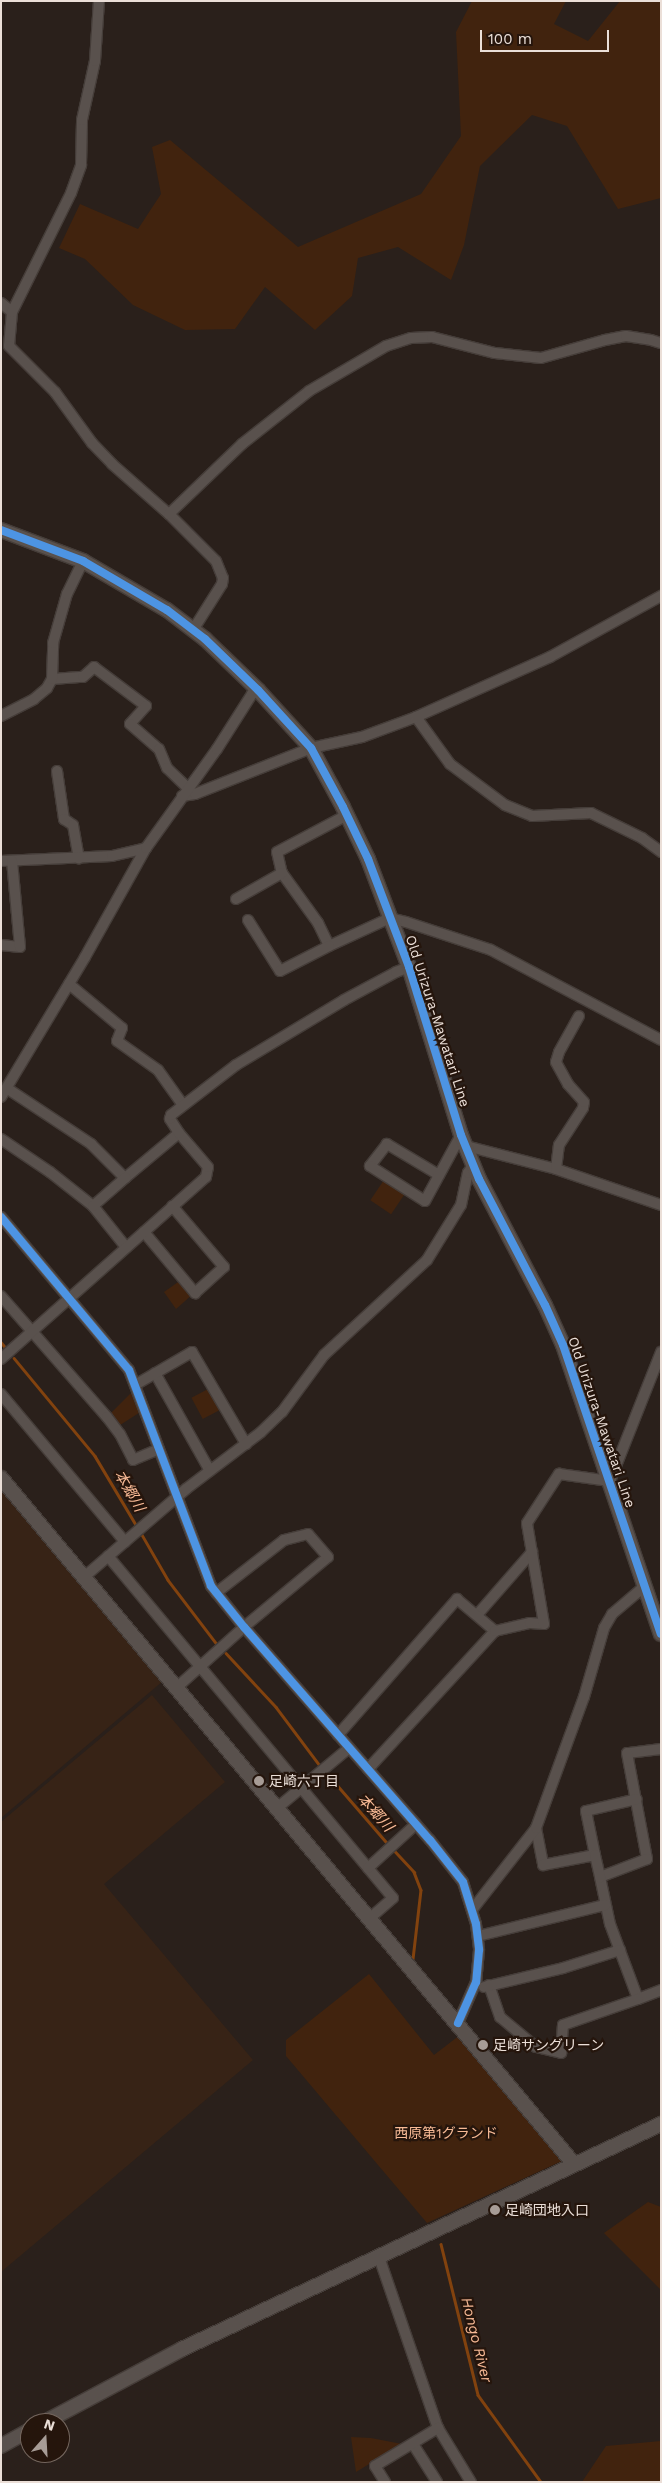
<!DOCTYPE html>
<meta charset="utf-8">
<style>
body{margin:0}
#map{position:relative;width:662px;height:2483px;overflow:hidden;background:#2a201b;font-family:"Work Sans","Noto Sans JP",sans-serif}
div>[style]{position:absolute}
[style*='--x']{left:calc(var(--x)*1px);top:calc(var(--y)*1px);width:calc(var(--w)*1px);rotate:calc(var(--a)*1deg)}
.built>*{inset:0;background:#372316}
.green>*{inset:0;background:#41230e;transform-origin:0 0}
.stream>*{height:2.5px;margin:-1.25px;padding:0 1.25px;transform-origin:1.25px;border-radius:1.25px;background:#82420e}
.roads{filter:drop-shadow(1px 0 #453d39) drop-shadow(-1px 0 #453d39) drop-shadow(0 1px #453d39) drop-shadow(0 -1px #453d39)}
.street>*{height:10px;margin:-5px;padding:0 5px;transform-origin:5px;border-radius:5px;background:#59514d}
.secondary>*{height:14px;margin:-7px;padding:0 7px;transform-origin:7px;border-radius:7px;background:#59514d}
.cycleway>*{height:8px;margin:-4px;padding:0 4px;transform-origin:4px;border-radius:4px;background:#4d94e3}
.dots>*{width:14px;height:14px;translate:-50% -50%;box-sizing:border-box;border:2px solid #25150c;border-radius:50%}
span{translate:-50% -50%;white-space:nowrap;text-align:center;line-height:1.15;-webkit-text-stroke:4.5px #25150c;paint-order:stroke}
.street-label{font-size:14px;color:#ebdfd8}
.poi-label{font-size:14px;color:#ebdfd8}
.left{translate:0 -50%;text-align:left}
.park-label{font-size:14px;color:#f7ba95}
.water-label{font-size:15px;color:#f7b995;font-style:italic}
.frame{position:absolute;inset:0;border:2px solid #ebdfd8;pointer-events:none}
.north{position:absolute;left:20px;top:2413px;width:50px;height:50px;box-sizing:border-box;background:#25150c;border:1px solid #74665e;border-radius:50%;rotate:19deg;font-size:14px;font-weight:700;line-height:20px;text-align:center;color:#ebdfd8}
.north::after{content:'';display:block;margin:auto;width:18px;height:22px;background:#a79c96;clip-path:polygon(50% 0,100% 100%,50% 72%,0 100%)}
.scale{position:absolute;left:480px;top:30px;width:129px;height:22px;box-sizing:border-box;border:2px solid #ebdfd8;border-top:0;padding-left:6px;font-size:15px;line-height:18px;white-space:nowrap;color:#ebdfd8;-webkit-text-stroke:4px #25150c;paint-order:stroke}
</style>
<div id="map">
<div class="built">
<i style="clip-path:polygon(1px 1486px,163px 1681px,1px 1818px)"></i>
<i style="clip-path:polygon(152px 1695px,225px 1782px,104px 1884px,253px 2060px,1px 2272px,1px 1822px)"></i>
</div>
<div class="green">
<i style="clip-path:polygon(472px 1px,566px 1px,554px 24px,588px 41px,620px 1px,661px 1px,661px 198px,618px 209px,567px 126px,532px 115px,480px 166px,464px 245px,451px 280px,398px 247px,358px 258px,352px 296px,315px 330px,265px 287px,235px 329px,185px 330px,133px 305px,85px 259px,59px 248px,80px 204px,138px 229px,161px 194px,152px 147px,170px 140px,298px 247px,421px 194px,461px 136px,456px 32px)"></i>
<i style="left:386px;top:1177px;width:25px;height:28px;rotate:34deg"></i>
<i style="clip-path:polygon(181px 1280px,193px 1294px,176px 1309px,164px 1292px)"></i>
<i style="left:210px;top:1388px;width:24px;height:21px;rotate:62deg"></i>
<i style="clip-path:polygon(134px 1390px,142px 1411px,117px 1427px,107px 1417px)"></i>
<i style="clip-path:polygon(369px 1974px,434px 2055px,460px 2035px,564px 2160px,427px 2223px,286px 2056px,286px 2040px)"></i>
<i style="clip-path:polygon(648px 2202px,661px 2207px,661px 2290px,604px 2233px)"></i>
<i style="clip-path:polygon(351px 2437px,371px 2438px,402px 2444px,356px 2472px)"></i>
<i style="clip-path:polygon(661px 2441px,661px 2482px,582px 2482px,606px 2446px)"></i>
</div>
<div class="stream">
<i style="--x:1;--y:1342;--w:6;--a:51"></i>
<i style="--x:14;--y:1358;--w:127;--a:50.4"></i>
<i style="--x:95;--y:1456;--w:84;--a:59.2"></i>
<i style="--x:141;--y:1533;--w:54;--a:60.1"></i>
<i style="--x:168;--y:1580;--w:79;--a:52.7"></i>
<i style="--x:226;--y:1653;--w:74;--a:47.2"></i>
<i style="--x:276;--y:1707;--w:75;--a:53.1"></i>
<i style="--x:325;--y:1771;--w:96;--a:49.2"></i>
<i style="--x:392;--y:1848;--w:33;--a:47"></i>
<i style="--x:414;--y:1872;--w:19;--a:69"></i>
<i style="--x:421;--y:1890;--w:69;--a:96.6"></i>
<i style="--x:441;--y:2244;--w:155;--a:76.2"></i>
<i style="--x:478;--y:2395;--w:107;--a:54.1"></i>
</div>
<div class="roads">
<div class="street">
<i style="--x:1;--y:303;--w:14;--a:39"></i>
<i style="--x:12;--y:312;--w:34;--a:95"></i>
<i style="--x:9;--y:346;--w:65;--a:45"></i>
<i style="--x:55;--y:392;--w:63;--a:54"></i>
<i style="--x:92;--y:443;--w:29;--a:46"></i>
<i style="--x:112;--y:464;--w:76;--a:41.3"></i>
<i style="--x:169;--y:514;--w:66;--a:45"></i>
<i style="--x:216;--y:561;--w:18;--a:68"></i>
<i style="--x:223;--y:578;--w:6;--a:99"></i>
<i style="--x:222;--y:584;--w:54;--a:122.2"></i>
<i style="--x:12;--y:312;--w:133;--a:-63.6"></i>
<i style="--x:71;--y:193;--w:30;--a:-70"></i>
<i style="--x:81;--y:165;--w:45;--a:-88.7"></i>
<i style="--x:82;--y:120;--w:60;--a:-77.6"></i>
<i style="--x:95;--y:61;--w:60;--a:-86.2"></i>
<i style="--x:169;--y:514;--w:101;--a:-43.8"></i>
<i style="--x:242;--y:444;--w:85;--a:-38.3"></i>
<i style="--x:309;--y:391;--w:89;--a:-30.3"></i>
<i style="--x:386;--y:346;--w:26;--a:-18"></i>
<i style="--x:411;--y:338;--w:21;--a:-3"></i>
<i style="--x:432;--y:337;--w:65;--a:14.3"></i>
<i style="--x:495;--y:353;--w:46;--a:6.2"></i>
<i style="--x:541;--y:358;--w:66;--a:-15.7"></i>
<i style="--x:605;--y:340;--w:21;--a:-11"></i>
<i style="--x:626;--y:336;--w:25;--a:9"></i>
<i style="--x:651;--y:340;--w:10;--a:17"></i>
<i style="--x:52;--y:679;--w:31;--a:-4"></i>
<i style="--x:83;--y:677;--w:15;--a:-42"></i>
<i style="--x:94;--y:667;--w:65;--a:36.9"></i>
<i style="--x:146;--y:706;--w:24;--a:132"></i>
<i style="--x:130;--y:724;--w:38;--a:41"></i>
<i style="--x:159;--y:749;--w:21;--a:67"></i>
<i style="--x:167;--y:768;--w:29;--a:44"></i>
<i style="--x:1;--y:716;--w:37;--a:-27"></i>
<i style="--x:34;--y:699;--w:17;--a:-40"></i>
<i style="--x:47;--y:688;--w:10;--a:-61"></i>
<i style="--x:52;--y:679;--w:36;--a:-88"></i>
<i style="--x:53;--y:643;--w:51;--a:-74.1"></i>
<i style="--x:67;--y:594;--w:37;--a:-64"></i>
<i style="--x:416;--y:717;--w:58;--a:54.1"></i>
<i style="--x:450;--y:764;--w:69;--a:36.7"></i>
<i style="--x:505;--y:805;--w:29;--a:22"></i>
<i style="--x:532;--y:816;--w:59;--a:-2.9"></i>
<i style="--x:591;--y:813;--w:57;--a:26.1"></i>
<i style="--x:642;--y:838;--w:24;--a:36"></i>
<i style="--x:57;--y:771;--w:49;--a:81.7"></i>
<i style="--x:64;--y:819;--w:11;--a:34"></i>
<i style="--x:73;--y:825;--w:34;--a:80"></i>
<i style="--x:182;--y:796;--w:13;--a:-9"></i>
<i style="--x:195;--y:794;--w:125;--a:-21.6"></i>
<i style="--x:311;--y:748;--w:52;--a:-12.2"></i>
<i style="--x:362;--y:737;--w:58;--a:-20.3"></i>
<i style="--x:416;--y:717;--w:147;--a:-24.1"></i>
<i style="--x:550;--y:657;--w:127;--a:-28.8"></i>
<i style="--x:347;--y:815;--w:79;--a:152.1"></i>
<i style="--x:277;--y:852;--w:22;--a:77"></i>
<i style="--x:282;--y:873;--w:62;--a:54.2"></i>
<i style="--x:318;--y:923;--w:25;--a:64"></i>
<i style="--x:329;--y:946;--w:67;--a:-24.7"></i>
<i style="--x:390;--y:918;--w:16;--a:14"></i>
<i style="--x:406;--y:922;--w:89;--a:18.2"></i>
<i style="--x:491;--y:950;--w:192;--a:27.9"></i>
<i style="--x:1;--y:861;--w:111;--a:-2.6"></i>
<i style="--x:112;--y:856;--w:35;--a:-13"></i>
<i style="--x:236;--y:899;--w:53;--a:-29.5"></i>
<i style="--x:248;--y:920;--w:60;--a:57.9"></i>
<i style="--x:280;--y:971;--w:55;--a:-27"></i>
<i style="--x:1;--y:945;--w:19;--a:6"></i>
<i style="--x:20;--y:947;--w:86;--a:-95.3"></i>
<i style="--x:69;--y:984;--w:69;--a:39.7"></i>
<i style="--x:122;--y:1028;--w:14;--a:111"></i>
<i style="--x:117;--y:1041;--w:50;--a:35.3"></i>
<i style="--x:158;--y:1070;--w:43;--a:54.5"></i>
<i style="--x:8;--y:1089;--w:100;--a:33.5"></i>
<i style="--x:91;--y:1144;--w:48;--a:45"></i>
<i style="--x:125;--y:1178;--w:70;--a:-39.8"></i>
<i style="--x:1;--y:1097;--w:163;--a:-59"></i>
<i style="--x:85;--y:957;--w:125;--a:-60.8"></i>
<i style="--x:146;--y:848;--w:122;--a:-54.4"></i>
<i style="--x:217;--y:749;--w:65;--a:-57.5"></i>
<i style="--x:252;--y:694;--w:7;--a:-34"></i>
<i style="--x:1;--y:1139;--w:59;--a:34"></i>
<i style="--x:50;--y:1172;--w:55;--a:38.3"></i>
<i style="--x:93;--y:1206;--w:53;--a:51.2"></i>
<i style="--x:466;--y:1146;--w:93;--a:14.3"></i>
<i style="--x:556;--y:1169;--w:111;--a:18.9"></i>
<i style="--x:556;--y:1169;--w:24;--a:-83"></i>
<i style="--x:559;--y:1145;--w:44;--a:-57"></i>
<i style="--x:583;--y:1108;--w:6;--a:-81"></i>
<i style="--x:584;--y:1102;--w:24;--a:-132"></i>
<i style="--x:568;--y:1084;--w:25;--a:-119"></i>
<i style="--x:556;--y:1062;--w:10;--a:-73"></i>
<i style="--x:559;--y:1052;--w:41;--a:-60.9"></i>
<i style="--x:439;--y:1175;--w:61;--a:-149.2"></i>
<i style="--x:387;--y:1144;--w:28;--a:128"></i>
<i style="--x:370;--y:1166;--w:65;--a:32.5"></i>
<i style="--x:425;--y:1201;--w:75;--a:-61.4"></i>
<i style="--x:93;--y:1206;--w:43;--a:-41.2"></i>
<i style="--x:1;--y:1217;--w:199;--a:50.1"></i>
<i style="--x:129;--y:1370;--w:231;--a:69.2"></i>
<i style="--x:211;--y:1586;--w:53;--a:51.2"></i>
<i style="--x:244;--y:1627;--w:283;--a:48.9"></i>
<i style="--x:430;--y:1840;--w:53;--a:51.8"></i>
<i style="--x:463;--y:1882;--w:44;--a:72.8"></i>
<i style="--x:476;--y:1924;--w:26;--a:83"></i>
<i style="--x:479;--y:1950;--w:32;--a:95"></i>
<i style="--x:476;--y:1982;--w:45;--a:113.7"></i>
<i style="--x:144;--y:1232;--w:80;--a:50.1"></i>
<i style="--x:195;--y:1293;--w:39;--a:-42"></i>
<i style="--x:224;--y:1267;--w:80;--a:-130.4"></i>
<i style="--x:1;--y:1296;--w:161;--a:48.8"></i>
<i style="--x:107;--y:1417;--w:21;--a:53"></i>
<i style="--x:120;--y:1434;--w:29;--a:63"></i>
<i style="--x:133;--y:1460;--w:28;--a:-23"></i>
<i style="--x:1;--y:1359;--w:274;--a:-41.6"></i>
<i style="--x:206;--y:1177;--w:10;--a:-79"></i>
<i style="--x:208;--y:1167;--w:45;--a:-130.5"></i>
<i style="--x:179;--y:1133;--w:17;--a:-123"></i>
<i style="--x:170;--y:1119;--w:4;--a:-76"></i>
<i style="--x:171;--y:1115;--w:82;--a:-37.6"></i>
<i style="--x:236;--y:1065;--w:126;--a:-31"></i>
<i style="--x:344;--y:1000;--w:59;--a:-28.3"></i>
<i style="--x:396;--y:972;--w:14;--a:-21"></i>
<i style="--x:155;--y:1373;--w:112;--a:60.7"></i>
<i style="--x:135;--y:1385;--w:66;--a:-30.1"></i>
<i style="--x:192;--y:1352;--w:107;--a:59.6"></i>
<i style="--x:1;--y:1394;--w:193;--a:50"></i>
<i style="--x:108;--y:1556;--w:445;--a:50.2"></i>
<i style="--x:393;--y:1898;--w:32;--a:139"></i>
<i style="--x:83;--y:1578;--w:136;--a:-40.8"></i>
<i style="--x:186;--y:1489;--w:94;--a:-37.2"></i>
<i style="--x:261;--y:1432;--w:29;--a:-44"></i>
<i style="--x:282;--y:1412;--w:71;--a:-53.6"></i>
<i style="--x:324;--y:1355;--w:140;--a:-42.7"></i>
<i style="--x:427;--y:1260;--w:65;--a:-58.3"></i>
<i style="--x:461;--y:1205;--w:33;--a:-78"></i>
<i style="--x:468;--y:1173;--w:9;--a:-58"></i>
<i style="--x:477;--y:1615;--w:84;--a:-48.9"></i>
<i style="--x:175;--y:1689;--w:93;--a:-41.9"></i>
<i style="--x:244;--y:1627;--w:109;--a:-39.8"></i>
<i style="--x:328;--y:1557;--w:30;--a:-131"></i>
<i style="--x:308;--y:1534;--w:25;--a:166"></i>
<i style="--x:284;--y:1540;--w:86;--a:142.1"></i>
<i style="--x:338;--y:1735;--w:181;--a:-48.8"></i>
<i style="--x:457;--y:1599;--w:50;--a:40.1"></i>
<i style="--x:661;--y:1749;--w:34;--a:173"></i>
<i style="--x:627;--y:1753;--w:108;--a:79.3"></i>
<i style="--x:647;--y:1859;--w:50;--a:159"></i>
<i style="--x:600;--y:1877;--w:48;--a:78"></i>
<i style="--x:610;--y:1924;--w:80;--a:69.5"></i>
<i style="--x:638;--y:1999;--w:25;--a:-21"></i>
<i style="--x:368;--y:1769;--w:188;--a:-47.4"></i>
<i style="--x:495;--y:1631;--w:36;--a:-13"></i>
<i style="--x:530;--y:1623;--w:14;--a:4"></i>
<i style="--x:544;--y:1624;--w:102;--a:-99.6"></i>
<i style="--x:527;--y:1523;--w:59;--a:-56.9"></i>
<i style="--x:559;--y:1474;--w:51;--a:7.8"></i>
<i style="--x:610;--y:1481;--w:139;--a:-68.4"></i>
<i style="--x:276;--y:1809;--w:95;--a:-39.9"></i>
<i style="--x:536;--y:1828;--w:38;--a:79"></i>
<i style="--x:543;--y:1865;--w:53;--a:-10.9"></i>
<i style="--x:595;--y:1855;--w:45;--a:-101.6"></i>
<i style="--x:586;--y:1811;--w:52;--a:-13.2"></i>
<i style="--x:595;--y:1855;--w:23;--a:77"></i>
<i style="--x:368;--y:1868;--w:65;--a:-42.5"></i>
<i style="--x:472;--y:1910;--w:104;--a:-52"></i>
<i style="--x:536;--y:1828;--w:140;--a:-69.9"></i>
<i style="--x:584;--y:1697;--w:72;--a:-73.8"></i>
<i style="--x:604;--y:1628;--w:16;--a:-60"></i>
<i style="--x:612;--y:1614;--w:43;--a:-40.3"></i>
<i style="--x:478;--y:1936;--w:131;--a:-13.7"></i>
<i style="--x:489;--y:1985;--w:34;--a:71"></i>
<i style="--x:500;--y:2017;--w:47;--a:39.8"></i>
<i style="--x:536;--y:2047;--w:26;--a:13"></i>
<i style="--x:561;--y:2053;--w:28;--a:-86"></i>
<i style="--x:563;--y:2025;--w:79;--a:-19.1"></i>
<i style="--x:484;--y:1987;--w:81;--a:-13.5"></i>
<i style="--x:563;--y:1968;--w:60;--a:-17.5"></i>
<i style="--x:379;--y:2257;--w:181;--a:71"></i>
<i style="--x:438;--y:2428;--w:63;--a:58.6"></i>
<i style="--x:413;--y:2444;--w:45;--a:57.7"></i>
<i style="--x:385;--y:2482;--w:19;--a:-122"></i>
<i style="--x:375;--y:2466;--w:74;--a:-31.1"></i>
</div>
<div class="secondary">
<i style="--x:1;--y:530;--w:88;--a:20.7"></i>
<i style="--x:83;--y:561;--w:97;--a:30.3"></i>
<i style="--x:167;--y:610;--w:48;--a:37.3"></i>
<i style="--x:205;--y:639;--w:74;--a:43.9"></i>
<i style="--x:258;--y:690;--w:79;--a:47.6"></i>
<i style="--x:311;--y:748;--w:67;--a:61.5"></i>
<i style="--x:343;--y:807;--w:58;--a:64.3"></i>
<i style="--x:368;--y:859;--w:116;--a:69.2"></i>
<i style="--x:409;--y:967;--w:176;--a:72.8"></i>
<i style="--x:461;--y:1135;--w:48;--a:67.8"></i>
<i style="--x:479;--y:1179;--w:142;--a:62.4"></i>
<i style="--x:545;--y:1305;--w:44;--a:65.8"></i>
<i style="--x:563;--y:1345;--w:305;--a:71.3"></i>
<i style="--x:1;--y:1478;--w:894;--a:50.13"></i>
<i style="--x:43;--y:2423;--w:157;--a:-28"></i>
<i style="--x:182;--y:2349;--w:529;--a:-25.16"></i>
<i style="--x:1;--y:2446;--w:33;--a:-29"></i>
</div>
</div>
<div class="cycleway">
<i style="--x:1;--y:530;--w:88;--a:20.7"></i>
<i style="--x:83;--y:561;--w:97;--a:30.3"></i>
<i style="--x:167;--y:610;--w:48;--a:37.3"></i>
<i style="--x:205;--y:639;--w:74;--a:43.9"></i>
<i style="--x:258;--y:690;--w:79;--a:47.6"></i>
<i style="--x:311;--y:748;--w:67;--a:61.5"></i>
<i style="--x:343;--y:807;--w:58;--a:64.3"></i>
<i style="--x:368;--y:859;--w:116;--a:69.2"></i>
<i style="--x:409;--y:967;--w:176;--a:72.8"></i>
<i style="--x:461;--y:1135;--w:48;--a:67.8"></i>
<i style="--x:479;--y:1179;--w:142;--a:62.4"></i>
<i style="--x:545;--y:1305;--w:44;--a:65.8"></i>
<i style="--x:563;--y:1345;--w:305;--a:71.3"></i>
<i style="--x:1;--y:1217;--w:199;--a:50.1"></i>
<i style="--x:129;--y:1370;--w:231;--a:69.2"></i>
<i style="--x:211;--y:1586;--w:53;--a:51.2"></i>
<i style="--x:244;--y:1627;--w:283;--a:48.9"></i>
<i style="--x:430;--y:1840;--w:53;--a:51.8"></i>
<i style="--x:463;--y:1882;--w:44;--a:72.8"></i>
<i style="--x:476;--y:1924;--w:26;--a:83"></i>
<i style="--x:479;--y:1950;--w:32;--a:95"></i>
<i style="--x:476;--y:1982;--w:45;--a:113.7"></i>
</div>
<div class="dots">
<i style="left:259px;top:1781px;background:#a79c96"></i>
<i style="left:483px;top:2045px;background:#a79c96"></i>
<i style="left:495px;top:2210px;background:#a79c96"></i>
</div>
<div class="street-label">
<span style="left:438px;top:1021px;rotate:72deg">Old Urizura-Mawatari Line</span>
<span style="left:602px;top:1422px;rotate:71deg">Old Urizura-Mawatari Line</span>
</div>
<div class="poi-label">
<span class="left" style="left:269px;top:1781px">足崎六丁目</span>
<span class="left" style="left:493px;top:2045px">足崎サングリーン</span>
<span class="left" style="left:505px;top:2210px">足崎団地入口</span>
</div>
<div class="park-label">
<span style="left:446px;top:2133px">西原第1グランド</span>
</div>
<div class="water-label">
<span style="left:129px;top:1491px;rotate:60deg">本郷川</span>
<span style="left:375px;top:1813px;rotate:48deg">本郷川</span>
<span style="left:476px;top:2340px;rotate:76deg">Hongo River</span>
</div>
<div class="frame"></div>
<div class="north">N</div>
<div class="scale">100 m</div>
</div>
